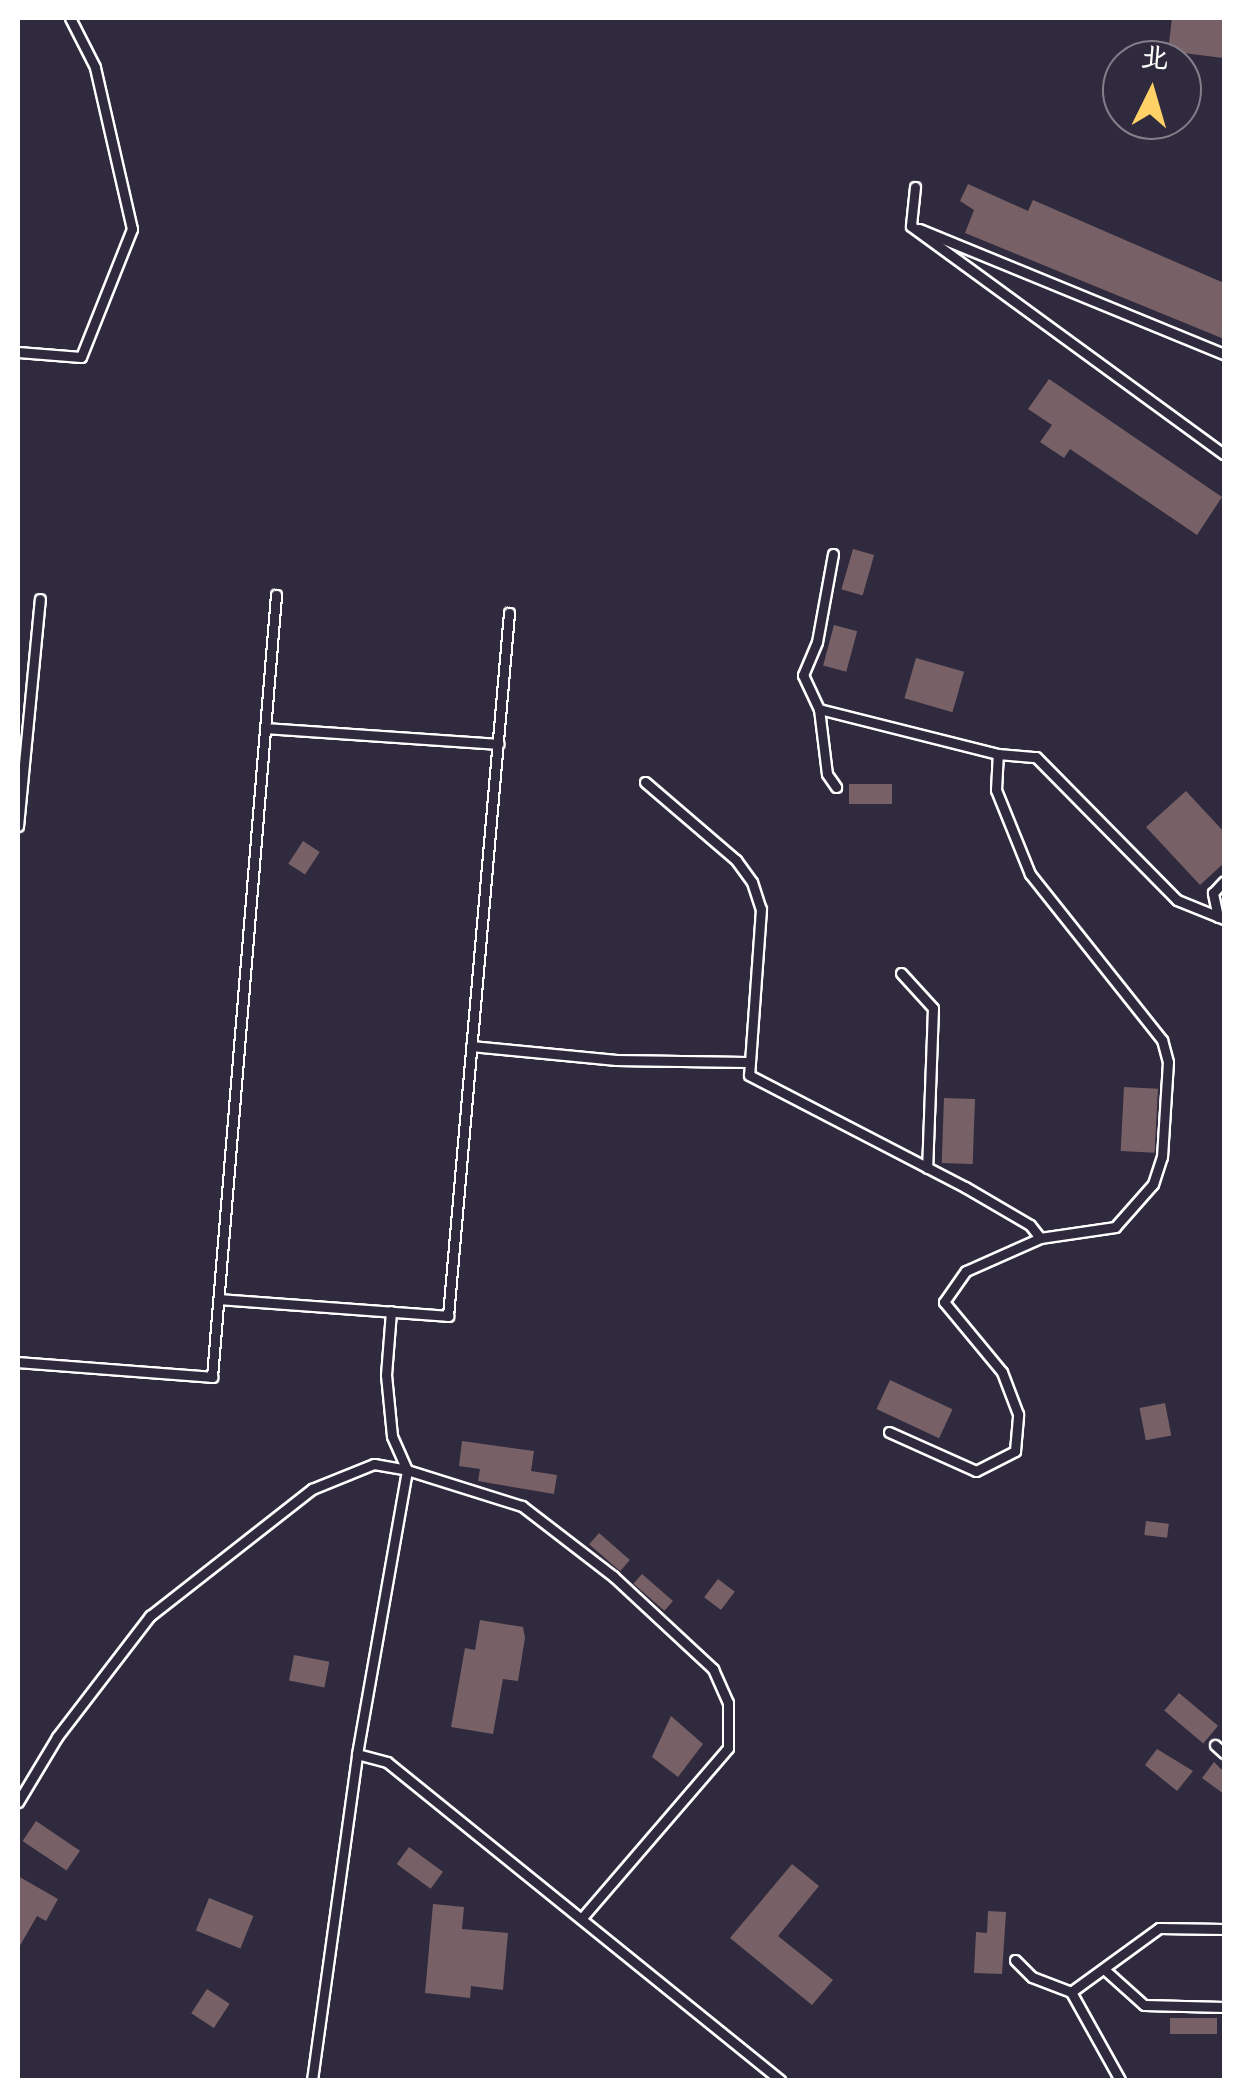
<!DOCTYPE html>
<meta charset="utf-8">
<style>
body{margin:0}
#map{position:relative;width:1242px;height:2098px;overflow:hidden;background:#2f2a3d;font-family:Dekko,"LXGW WenKai TC",sans-serif}
div>[style]{position:absolute}
[style*='--x']{left:calc(var(--x)*1px);top:calc(var(--y)*1px);width:calc(var(--w)*1px);rotate:calc(var(--a)*1deg)}
.building>*{inset:0;background:#776166;transform-origin:0 0}
.roads{filter:drop-shadow(2px 0 #fff) drop-shadow(-2px 0 #fff) drop-shadow(0 2px #fff) drop-shadow(0 -2px #fff)}
.service>*{height:9px;margin:-4.5px;padding:0 4.5px;transform-origin:4.5px;border-radius:4.5px;background:#2f2a3d}
span{translate:-50% -50%;white-space:nowrap;text-align:center;line-height:1.15;-webkit-text-stroke:9px #2f2a3d;paint-order:stroke}
.frame{position:absolute;inset:0;border:20px solid #fff;pointer-events:none}
.north{position:absolute;left:1102px;top:40px;width:100px;height:100px;box-sizing:border-box;background:#2f2a3d;border:2px solid #827f8b;border-radius:50%;rotate:5deg;font-size:28px;font-weight:700;line-height:40px;text-align:center;color:#fff}
.north::after{content:'';display:block;margin:auto;width:35px;height:45px;background:#ffd166;clip-path:polygon(50% 0,100% 100%,50% 72%,0 100%)}
</style>
<div id="map">
<div class="building">
<i style="clip-path:polygon(1172px 18px,1224px 18px,1223px 58px,1168px 51px)"></i>
<i style="clip-path:polygon(968px 184px,1028px 211px,1033px 200px,1224px 283px,1224px 339px,965px 233px,974px 210px,960px 201px)"></i>
<i style="clip-path:polygon(1049px 379px,1222px 497px,1197px 535px,1070px 449px,1064px 458px,1040px 442px,1052px 425px,1028px 409px)"></i>
<i style="left:853px;top:549px;width:22px;height:42px;rotate:16deg"></i>
<i style="left:834px;top:625px;width:24px;height:42px;rotate:15deg"></i>
<i style="left:916px;top:658px;width:50px;height:42px;rotate:16deg"></i>
<i style="left:892px;top:784px;width:20px;height:43px;rotate:90deg"></i>
<i style="clip-path:polygon(1186px 791px,1224px 832px,1224px 863px,1200px 885px,1146px 827px)"></i>
<i style="left:303px;top:841px;width:20px;height:27px;rotate:33deg"></i>
<i style="left:1124px;top:1087px;width:34px;height:64px;rotate:3deg"></i>
<i style="left:944px;top:1098px;width:31px;height:65px;rotate:2deg"></i>
<i style="left:890px;top:1380px;width:69px;height:32px;rotate:25deg"></i>
<i style="left:1165px;top:1403px;width:33px;height:26px;rotate:79deg"></i>
<i style="clip-path:polygon(462px 1441px,534px 1451px,531px 1471px,557px 1475px,554px 1494px,478px 1481px,480px 1469px,459px 1466px)"></i>
<i style="left:1146px;top:1521px;width:23px;height:14px;rotate:7deg"></i>
<i style="left:599px;top:1533px;width:41px;height:15px;rotate:41deg"></i>
<i style="left:642px;top:1574px;width:41px;height:13px;rotate:41deg"></i>
<i style="left:718px;top:1579px;width:21px;height:23px;rotate:37deg"></i>
<i style="clip-path:polygon(480px 1620px,523px 1627px,525px 1638px,518px 1681px,503px 1679px,493px 1734px,451px 1727px,465px 1648px,475px 1650px)"></i>
<i style="left:294px;top:1655px;width:36px;height:26px;rotate:11deg"></i>
<i style="left:1179px;top:1693px;width:51px;height:23px;rotate:40deg"></i>
<i style="clip-path:polygon(671px 1716px,703px 1744px,678px 1777px,652px 1757px)"></i>
<i style="clip-path:polygon(1157px 1749px,1193px 1771px,1177px 1791px,1145px 1765px)"></i>
<i style="clip-path:polygon(1214px 1762px,1224px 1772px,1224px 1794px,1202px 1778px)"></i>
<i style="left:36px;top:1821px;width:53px;height:24px;rotate:34deg"></i>
<i style="left:409px;top:1847px;width:42px;height:21px;rotate:36deg"></i>
<i style="clip-path:polygon(792px 1864px,819px 1886px,778px 1936px,833px 1980px,812px 2005px,730px 1938px)"></i>
<i style="clip-path:polygon(18px 1876px,58px 1899px,46px 1921px,37px 1916px,18px 1949px)"></i>
<i style="left:209px;top:1898px;width:48px;height:35px;rotate:22deg"></i>
<i style="clip-path:polygon(433px 1904px,464px 1907px,462px 1929px,508px 1933px,503px 1990px,471px 1986px,470px 1998px,425px 1993px)"></i>
<i style="clip-path:polygon(988px 1911px,1006px 1912px,1002px 1974px,974px 1973px,976px 1932px,987px 1933px)"></i>
<i style="left:207px;top:1989px;width:27px;height:29px;rotate:33deg"></i>
<i style="left:1170px;top:2018px;width:47px;height:16px"></i>
</div>
<div class="roads">
<div class="service">
<i style="--x:915;--y:187;--w:39;--a:96"></i>
<i style="--x:911;--y:226;--w:387;--a:36.1"></i>
<i style="--x:919;--y:229;--w:330;--a:22.3"></i>
<i style="--x:18;--y:352;--w:63;--a:4.5"></i>
<i style="--x:81;--y:357;--w:138;--a:-68.3"></i>
<i style="--x:132;--y:229;--w:166;--a:-102.9"></i>
<i style="--x:95;--y:67;--w:55;--a:-117"></i>
<i style="--x:833;--y:554;--w:89;--a:100.3"></i>
<i style="--x:817;--y:642;--w:36;--a:113"></i>
<i style="--x:803;--y:675;--w:38;--a:65"></i>
<i style="--x:819;--y:709;--w:185;--a:14.1"></i>
<i style="--x:819;--y:709;--w:65;--a:83"></i>
<i style="--x:827;--y:774;--w:16;--a:55"></i>
<i style="--x:265;--y:728;--w:234;--a:3.9"></i>
<i style="--x:645;--y:782;--w:120;--a:40.6"></i>
<i style="--x:736;--y:860;--w:27;--a:54"></i>
<i style="--x:752;--y:882;--w:28;--a:72"></i>
<i style="--x:761;--y:909;--w:166;--a:94.1"></i>
<i style="--x:749;--y:1075;--w:243;--a:27.4"></i>
<i style="--x:965;--y:1187;--w:75;--a:30.3"></i>
<i style="--x:1030;--y:1225;--w:16;--a:52"></i>
<i style="--x:18;--y:826;--w:228;--a:-84.5"></i>
<i style="--x:1218;--y:917;--w:25;--a:-102"></i>
<i style="--x:1213;--y:893;--w:16;--a:-47"></i>
<i style="--x:901;--y:973;--w:47;--a:47.6"></i>
<i style="--x:933;--y:1008;--w:160;--a:92.1"></i>
<i style="--x:471;--y:1046;--w:146;--a:5.5"></i>
<i style="--x:616;--y:1060;--w:130;--a:0.9"></i>
<i style="--x:219;--y:1299;--w:230;--a:4.2"></i>
<i style="--x:448;--y:1316;--w:706;--a:-85.04"></i>
<i style="--x:18;--y:1362;--w:195;--a:4.4"></i>
<i style="--x:212;--y:1377;--w:785;--a:-85.32"></i>
<i style="--x:889;--y:1432;--w:95;--a:24.1"></i>
<i style="--x:976;--y:1471;--w:44;--a:-27.1"></i>
<i style="--x:1015;--y:1451;--w:37;--a:-85"></i>
<i style="--x:1018;--y:1414;--w:45;--a:-110.9"></i>
<i style="--x:1002;--y:1372;--w:91;--a:-129.6"></i>
<i style="--x:944;--y:1302;--w:38;--a:-55"></i>
<i style="--x:966;--y:1271;--w:81;--a:-24"></i>
<i style="--x:1040;--y:1238;--w:76;--a:-8.3"></i>
<i style="--x:1115;--y:1227;--w:57;--a:-48.5"></i>
<i style="--x:1153;--y:1184;--w:28;--a:-72"></i>
<i style="--x:1162;--y:1157;--w:95;--a:-86.4"></i>
<i style="--x:1168;--y:1062;--w:23;--a:-105"></i>
<i style="--x:1162;--y:1040;--w:212;--a:-128.5"></i>
<i style="--x:1030;--y:874;--w:91;--a:-112"></i>
<i style="--x:996;--y:790;--w:36;--a:-87"></i>
<i style="--x:998;--y:754;--w:38;--a:5"></i>
<i style="--x:1036;--y:757;--w:201;--a:45.4"></i>
<i style="--x:1177;--y:900;--w:51;--a:22"></i>
<i style="--x:1215;--y:1745;--w:12;--a:42"></i>
<i style="--x:357;--y:1754;--w:31;--a:15"></i>
<i style="--x:387;--y:1762;--w:506;--a:38.98"></i>
<i style="--x:18;--y:1802;--w:76;--a:-59"></i>
<i style="--x:57;--y:1737;--w:153;--a:-52.5"></i>
<i style="--x:150;--y:1616;--w:206;--a:-38.1"></i>
<i style="--x:312;--y:1489;--w:67;--a:-22"></i>
<i style="--x:374;--y:1464;--w:34;--a:10"></i>
<i style="--x:407;--y:1470;--w:121;--a:17.4"></i>
<i style="--x:522;--y:1506;--w:115;--a:37.6"></i>
<i style="--x:613;--y:1576;--w:137;--a:42.9"></i>
<i style="--x:713;--y:1669;--w:37;--a:66"></i>
<i style="--x:728;--y:1703;--w:45;--a:90"></i>
<i style="--x:728;--y:1748;--w:225;--a:130.7"></i>
<i style="--x:1015;--y:1960;--w:24;--a:45"></i>
<i style="--x:1032;--y:1977;--w:42;--a:21"></i>
<i style="--x:1105;--y:1970;--w:52;--a:41.9"></i>
<i style="--x:1144;--y:2005;--w:80;--a:1.4"></i>
<i style="--x:312;--y:2080;--w:329;--a:-82.1"></i>
<i style="--x:357;--y:1754;--w:288;--a:-80"></i>
<i style="--x:407;--y:1470;--w:37;--a:-114"></i>
<i style="--x:392;--y:1436;--w:61;--a:-95.6"></i>
<i style="--x:386;--y:1375;--w:64;--a:-85.5"></i>
<i style="--x:1120;--y:2080;--w:101;--a:-119.1"></i>
<i style="--x:1071;--y:1992;--w:109;--a:-36"></i>
<i style="--x:1159;--y:1928;--w:65;--a:0.9"></i>
</div>
</div>
<div class="frame"></div>
<div class="north">北</div>
</div>
